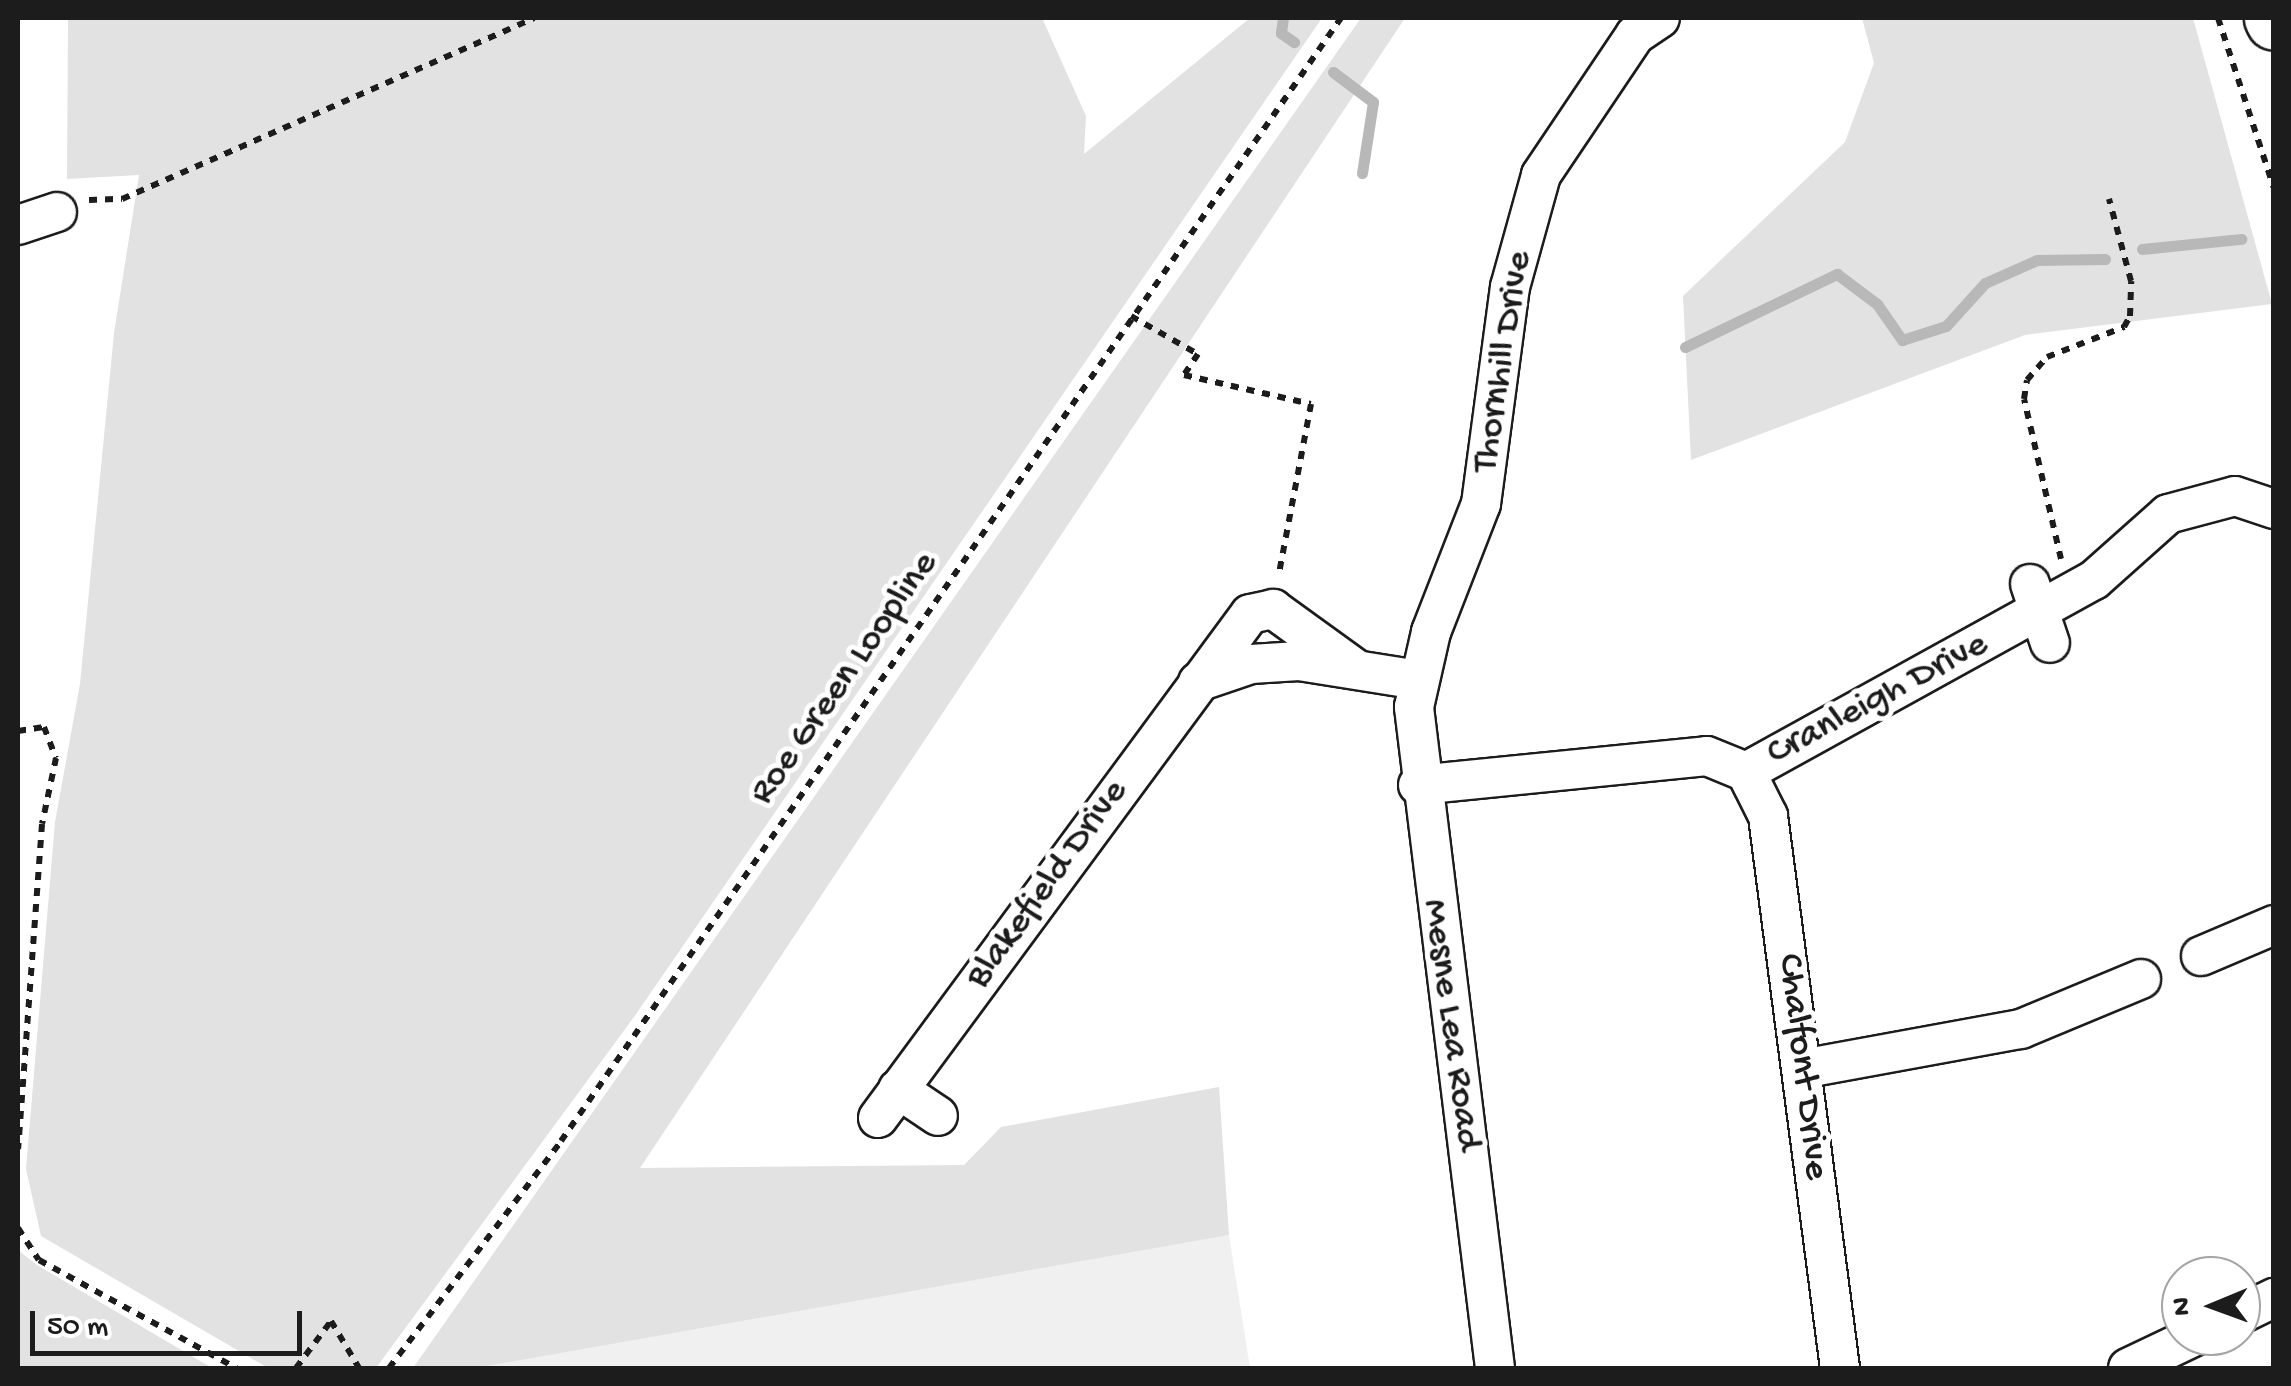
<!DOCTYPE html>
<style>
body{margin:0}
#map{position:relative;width:2291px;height:1386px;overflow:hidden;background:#fff;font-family:"Gochi Hand",sans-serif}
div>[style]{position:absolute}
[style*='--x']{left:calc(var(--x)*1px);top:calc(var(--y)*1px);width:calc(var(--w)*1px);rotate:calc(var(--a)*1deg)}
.built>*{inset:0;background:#f0f0f0}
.green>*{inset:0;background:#e2e2e2}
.stream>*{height:11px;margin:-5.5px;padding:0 5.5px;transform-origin:5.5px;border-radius:5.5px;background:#b8b8b8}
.path>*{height:6px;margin-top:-3px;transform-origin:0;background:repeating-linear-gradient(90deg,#1c1c1c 0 8px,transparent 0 16px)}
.roads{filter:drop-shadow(2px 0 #1c1c1c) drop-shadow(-2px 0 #1c1c1c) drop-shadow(0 2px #1c1c1c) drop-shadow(0 -2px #1c1c1c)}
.minor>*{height:38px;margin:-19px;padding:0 19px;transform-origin:19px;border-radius:19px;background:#fff}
.trunk>*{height:55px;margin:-27.5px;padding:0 27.5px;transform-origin:27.5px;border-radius:27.5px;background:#fff}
span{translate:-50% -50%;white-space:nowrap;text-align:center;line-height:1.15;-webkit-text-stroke:10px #fff;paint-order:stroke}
.street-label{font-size:38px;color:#1c1c1c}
.frame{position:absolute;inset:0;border:20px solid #1c1c1c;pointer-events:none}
.north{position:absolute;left:2161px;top:1256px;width:100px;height:100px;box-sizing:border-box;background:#fff;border:2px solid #a4a4a4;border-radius:50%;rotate:269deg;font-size:28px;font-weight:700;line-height:40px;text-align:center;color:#1c1c1c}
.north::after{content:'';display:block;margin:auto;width:35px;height:45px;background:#1c1c1c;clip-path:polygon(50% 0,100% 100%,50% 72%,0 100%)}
.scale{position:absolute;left:30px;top:1311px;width:272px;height:45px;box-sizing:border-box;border:5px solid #1c1c1c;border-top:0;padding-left:12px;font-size:30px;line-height:35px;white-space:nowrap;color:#1c1c1c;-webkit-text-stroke:8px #fff;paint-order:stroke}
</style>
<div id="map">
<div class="built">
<i style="clip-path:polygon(1229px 1235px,1250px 1368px,475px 1368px,479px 1363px)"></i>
</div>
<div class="green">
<i style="clip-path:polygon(68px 18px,1042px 18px,1086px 116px,1084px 154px,1250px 18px,1322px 18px,634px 1017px,376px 1368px,268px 1368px,41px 1236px,26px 1169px,55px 822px,80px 684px,114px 333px,139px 175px,67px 179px)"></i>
<i style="clip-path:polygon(1361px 18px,1405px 18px,640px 1168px,964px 1165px,1001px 1127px,1219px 1087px,1229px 1235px,475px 1368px,413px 1368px)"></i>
<i style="clip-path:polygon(1862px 18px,2193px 18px,2272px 304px,2025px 335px,1691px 460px,1683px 296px,1845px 142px,1874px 63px)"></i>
<i style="clip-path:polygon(18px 1250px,37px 1265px,212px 1368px,18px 1368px)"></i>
</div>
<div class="stream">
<i style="--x:1283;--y:18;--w:15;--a:98"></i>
<i style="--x:1281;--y:33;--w:16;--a:35"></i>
<i style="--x:1333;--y:72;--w:50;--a:36.9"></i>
<i style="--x:1373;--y:102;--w:72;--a:98.8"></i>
<i style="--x:2142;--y:249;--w:100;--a:-5.8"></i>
<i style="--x:1685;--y:347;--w:169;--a:-25.7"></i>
<i style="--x:1837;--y:274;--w:50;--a:36.9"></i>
<i style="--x:1877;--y:304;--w:44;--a:55.2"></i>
<i style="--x:1902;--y:340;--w:46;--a:-17.7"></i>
<i style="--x:1946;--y:326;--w:58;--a:-47.8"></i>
<i style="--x:1985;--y:283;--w:57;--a:-23.9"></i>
<i style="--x:2037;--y:260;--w:68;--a:-0.8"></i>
</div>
<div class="path">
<i style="--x:2218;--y:18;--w:179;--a:71.8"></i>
<i style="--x:89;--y:200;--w:33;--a:-2"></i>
<i style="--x:122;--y:199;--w:450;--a:-23.7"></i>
<i style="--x:1131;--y:316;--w:77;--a:29.6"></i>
<i style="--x:1198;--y:354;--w:25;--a:124"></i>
<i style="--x:1184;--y:375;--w:130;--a:12.9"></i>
<i style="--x:1311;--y:404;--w:172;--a:100.7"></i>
<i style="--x:2061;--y:559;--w:164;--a:-103"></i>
<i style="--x:2024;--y:399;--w:19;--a:-81"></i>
<i style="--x:2027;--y:380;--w:30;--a:-49"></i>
<i style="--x:2047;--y:357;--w:83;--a:-21.3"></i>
<i style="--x:2124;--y:327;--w:13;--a:-61"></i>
<i style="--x:2130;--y:316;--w:35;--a:-88"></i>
<i style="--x:2131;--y:281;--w:85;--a:-105"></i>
<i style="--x:18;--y:731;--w:26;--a:-9"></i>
<i style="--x:44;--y:727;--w:33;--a:69"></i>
<i style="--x:56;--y:758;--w:67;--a:102"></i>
<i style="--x:42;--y:824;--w:326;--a:94.2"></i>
<i style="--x:18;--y:1228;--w:38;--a:57"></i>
<i style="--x:39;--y:1260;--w:225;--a:28.7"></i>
<i style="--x:296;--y:1368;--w:59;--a:-53.3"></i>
<i style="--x:331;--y:1321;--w:55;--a:59.2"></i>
<i style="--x:389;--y:1368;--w:285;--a:-52.8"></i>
<i style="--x:561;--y:1141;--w:1367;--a:-55.22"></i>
</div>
<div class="roads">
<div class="minor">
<i style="--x:18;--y:225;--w:41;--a:-18.4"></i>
<i style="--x:2030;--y:584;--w:62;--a:71.3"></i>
<i style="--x:1198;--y:682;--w:56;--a:-18.8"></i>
<i style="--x:1251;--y:664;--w:48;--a:-3.6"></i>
<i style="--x:1299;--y:661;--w:121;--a:9"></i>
<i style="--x:1746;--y:772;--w:49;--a:63.4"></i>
<i style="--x:1768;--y:816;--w:557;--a:82.57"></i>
<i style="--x:1418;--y:785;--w:290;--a:-5.7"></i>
<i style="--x:1707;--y:756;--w:42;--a:22.3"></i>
<i style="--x:1746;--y:772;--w:397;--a:-28.9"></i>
<i style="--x:2094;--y:580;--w:99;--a:-41.7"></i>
<i style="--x:2168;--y:514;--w:69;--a:-15"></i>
<i style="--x:2235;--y:496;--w:41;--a:18.4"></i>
<i style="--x:2201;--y:956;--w:79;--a:-23"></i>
<i style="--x:1802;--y:1069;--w:223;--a:-10.4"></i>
<i style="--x:2021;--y:1029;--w:130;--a:-22.6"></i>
<i style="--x:898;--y:1089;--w:48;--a:34"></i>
<i style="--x:878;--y:1118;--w:626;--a:-53.57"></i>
<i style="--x:1250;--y:614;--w:24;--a:-12"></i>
<i style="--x:1273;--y:609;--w:99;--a:35.9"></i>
<i style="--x:2241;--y:1314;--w:37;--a:-26"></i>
<i style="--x:1495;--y:1368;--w:666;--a:-96.99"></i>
<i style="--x:1414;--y:707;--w:77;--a:-77.2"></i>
<i style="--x:1431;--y:632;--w:137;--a:-68.7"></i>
<i style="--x:1481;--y:504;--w:219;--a:-82.4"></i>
<i style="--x:1510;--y:287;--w:116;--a:-74.5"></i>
<i style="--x:1541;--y:175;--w:169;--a:-56.1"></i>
<i style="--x:1635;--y:35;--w:30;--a:-34"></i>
<i style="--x:2128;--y:1368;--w:74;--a:-25.5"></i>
</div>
<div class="trunk">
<i style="--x:2272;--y:18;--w:4;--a:63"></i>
</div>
</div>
<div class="street-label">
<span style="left:1504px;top:362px;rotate:-81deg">Thornhill Drive</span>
<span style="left:845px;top:679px;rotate:-55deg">Roe Green Loopline</span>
<span style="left:1878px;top:700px;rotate:-28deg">Cranleigh Drive</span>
<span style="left:1048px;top:885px;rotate:-54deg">Blakefield Drive</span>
<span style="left:1450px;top:1025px;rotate:82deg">Mesne Lea Road</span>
<span style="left:1801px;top:1067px;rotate:83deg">Chalfont Drive</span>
</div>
<div class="frame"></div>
<div class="north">N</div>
<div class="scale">50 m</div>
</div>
